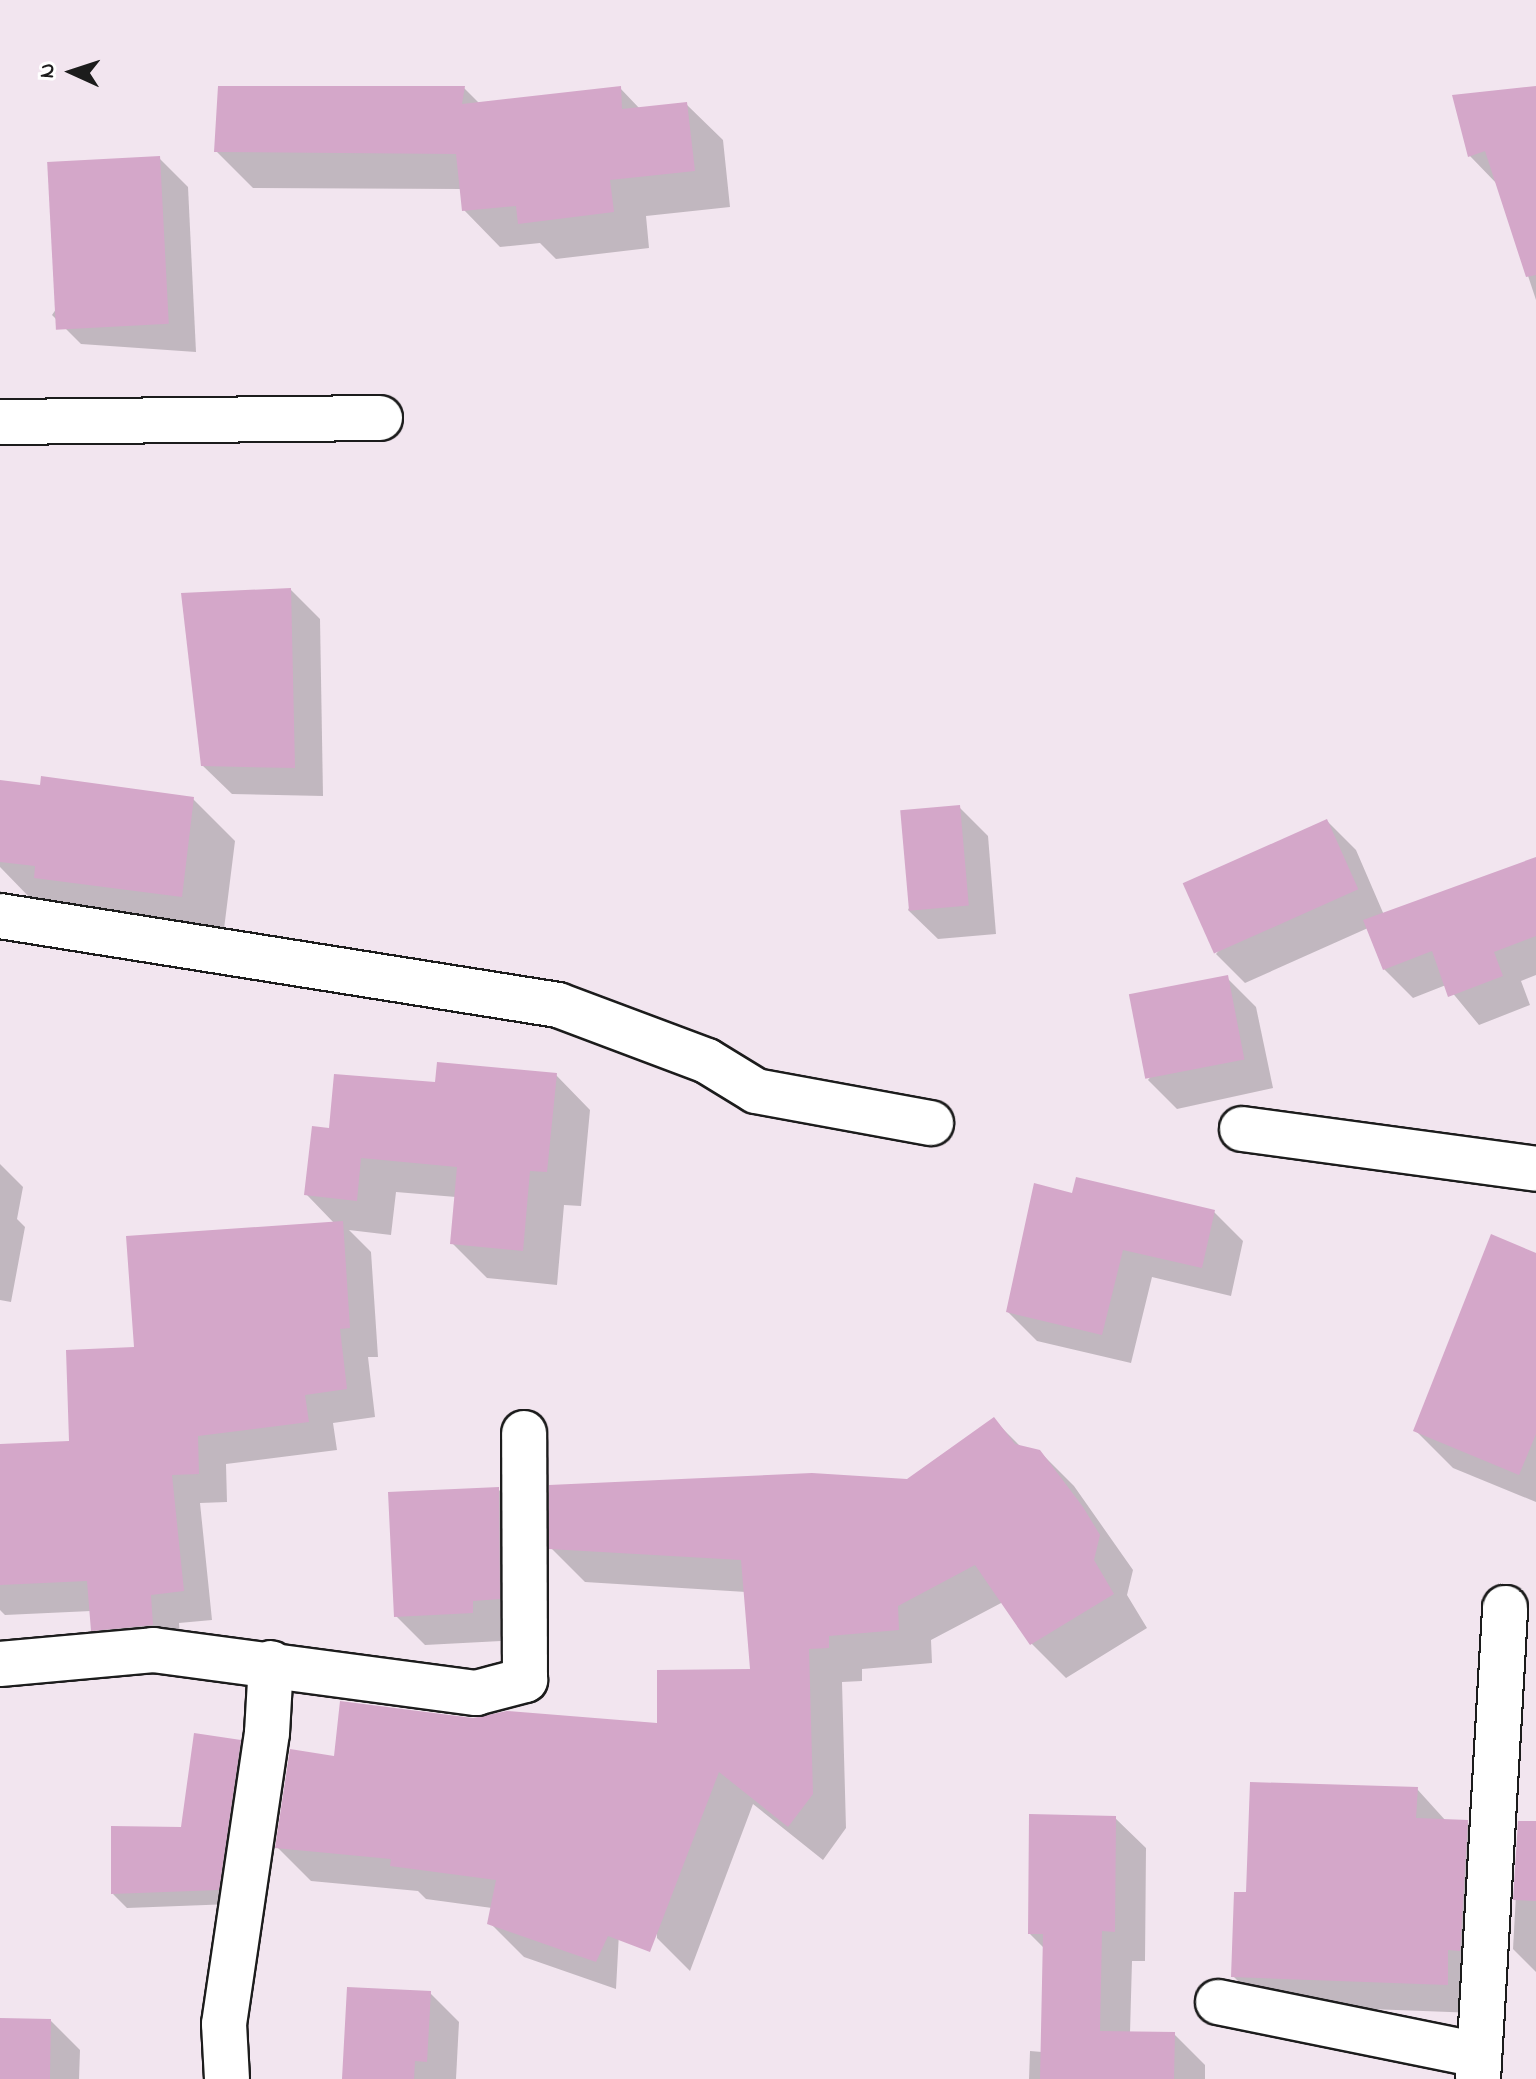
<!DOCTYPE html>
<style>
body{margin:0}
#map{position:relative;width:1536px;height:2079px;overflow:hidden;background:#f2e5ef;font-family:"Indie Flower",sans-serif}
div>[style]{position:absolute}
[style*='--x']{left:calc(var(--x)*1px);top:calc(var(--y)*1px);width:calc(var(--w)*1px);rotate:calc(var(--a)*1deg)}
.shadow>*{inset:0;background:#0003}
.building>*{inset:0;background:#d4a7c9;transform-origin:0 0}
.roads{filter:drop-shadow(2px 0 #1c1c1c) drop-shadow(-2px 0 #1c1c1c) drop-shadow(0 2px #1c1c1c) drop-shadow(0 -2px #1c1c1c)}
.street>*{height:44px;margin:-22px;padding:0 22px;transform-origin:22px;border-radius:22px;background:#fff}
span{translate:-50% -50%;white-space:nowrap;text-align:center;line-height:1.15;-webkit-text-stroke:8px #fff;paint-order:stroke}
.north{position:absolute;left:32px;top:32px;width:80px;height:80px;-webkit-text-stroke:6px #fff;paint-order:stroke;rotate:273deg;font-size:22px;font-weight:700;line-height:32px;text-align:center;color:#1c1c1c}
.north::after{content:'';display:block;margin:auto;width:28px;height:36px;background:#1c1c1c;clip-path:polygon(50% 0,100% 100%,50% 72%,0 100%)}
</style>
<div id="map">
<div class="shadow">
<i style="clip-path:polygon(464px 88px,480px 104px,620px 88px,640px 109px,686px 104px,723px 140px,730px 207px,646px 216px,649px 248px,556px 259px,540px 243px,500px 247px,464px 210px,462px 189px,253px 188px,216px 151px)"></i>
<i style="clip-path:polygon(1536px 88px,1536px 300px,1498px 185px,1470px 156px)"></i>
<i style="clip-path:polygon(159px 158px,188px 187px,196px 352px,81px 344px,52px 315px)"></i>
<i style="clip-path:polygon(291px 590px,320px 619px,323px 796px,232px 794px,202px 765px)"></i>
<i style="clip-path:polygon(193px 799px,235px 841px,223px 937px,34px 902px,0 867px,0 804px)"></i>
<i style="clip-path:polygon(959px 807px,988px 836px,996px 934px,938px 939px,908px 910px)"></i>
<i style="clip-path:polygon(1327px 821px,1356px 850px,1384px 915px,1536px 858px,1536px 975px,1521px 981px,1530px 1005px,1479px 1025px,1446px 985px,1413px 998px,1384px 969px,1368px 928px,1245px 983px,1216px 954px)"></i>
<i style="clip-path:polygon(1227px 978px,1256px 1007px,1273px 1088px,1177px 1109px,1148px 1080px)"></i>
<i style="clip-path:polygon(556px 1075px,590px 1110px,581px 1206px,564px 1205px,557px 1285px,487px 1278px,452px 1243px,456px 1197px,396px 1192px,391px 1235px,349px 1230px,371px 1252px,378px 1357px,368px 1357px,375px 1417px,333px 1423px,337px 1450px,226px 1464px,227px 1502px,200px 1503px,212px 1620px,179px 1623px,181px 1654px,122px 1659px,93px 1630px,91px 1611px,5px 1615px,0 1610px,0 1446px,71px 1443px,136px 1349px,335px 1224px,307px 1195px,330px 1130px,437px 1085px)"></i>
<i style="clip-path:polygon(0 1164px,23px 1187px,17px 1219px,25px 1227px,11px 1302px,0 1300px)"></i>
<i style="clip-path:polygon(1074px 1195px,1214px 1212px,1243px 1241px,1231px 1296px,1152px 1277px,1131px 1363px,1037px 1341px,1008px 1312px)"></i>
<i style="clip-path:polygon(1536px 1255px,1536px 1502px,1453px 1468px,1416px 1431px)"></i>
<i style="clip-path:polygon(994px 1420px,1022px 1448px,1039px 1451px,1074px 1486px,1133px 1570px,1127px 1595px,1147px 1628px,1066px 1678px,1032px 1644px,1003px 1602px,931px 1640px,932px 1663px,862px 1669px,862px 1681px,842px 1682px,846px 1828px,823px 1860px,753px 1804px,690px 1971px,657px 1938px,655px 1877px,622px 1877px,616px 1989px,524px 1957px,490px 1923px,492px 1908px,426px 1899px,418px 1891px,311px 1881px,277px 1847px,336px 1759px,473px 1720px,659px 1725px,752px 1671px,746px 1592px,585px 1582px,551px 1548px,907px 1481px)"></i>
<i style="clip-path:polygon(498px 1489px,527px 1518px,528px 1628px,501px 1630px,501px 1641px,425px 1645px,396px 1616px)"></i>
<i style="clip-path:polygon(240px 1742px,254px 1757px,232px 1904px,127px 1908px,113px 1894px,182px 1829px)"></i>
<i style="clip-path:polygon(1417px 1789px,1446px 1821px,1467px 1822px,1496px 1850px,1476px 2013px,1262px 2005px,1233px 1976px,1248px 1894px)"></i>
<i style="clip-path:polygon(1115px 1818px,1146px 1848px,1145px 1961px,1132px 1961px,1130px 2033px,1174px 2034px,1205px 2065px,1205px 2079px,1029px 2079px,1030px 2051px,1042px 2052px,1044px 1948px,1030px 1934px)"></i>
<i style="clip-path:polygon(1520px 1822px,1536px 1822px,1536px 1972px,1513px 1949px)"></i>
<i style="clip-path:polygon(430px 1993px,459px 2022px,456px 2079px,344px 2079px)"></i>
<i style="clip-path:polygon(0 2020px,51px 2021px,80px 2050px,79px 2079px,0 2079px)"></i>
</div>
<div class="building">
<i style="clip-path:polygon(218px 86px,465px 86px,462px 104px,621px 86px,622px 109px,687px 102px,695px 171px,610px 180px,614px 212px,518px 224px,516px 206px,462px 211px,456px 154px,214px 152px)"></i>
<i style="clip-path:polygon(1536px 86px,1536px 275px,1526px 277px,1485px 151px,1468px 157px,1452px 95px)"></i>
<i style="left:160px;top:156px;width:168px;height:113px;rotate:87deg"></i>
<i style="clip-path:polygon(291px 588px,295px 768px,201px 766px,181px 593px)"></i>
<i style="clip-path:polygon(41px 776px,194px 797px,182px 897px,34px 878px,35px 866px,0 862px,0 780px,40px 785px)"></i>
<i style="left:960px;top:805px;width:101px;height:60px;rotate:85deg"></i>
<i style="left:1327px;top:819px;width:77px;height:158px;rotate:66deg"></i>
<i style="clip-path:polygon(1536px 857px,1536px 936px,1494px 952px,1503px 976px,1448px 997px,1432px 951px,1383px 970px,1363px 920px)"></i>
<i style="left:1228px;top:975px;width:86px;height:101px;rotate:79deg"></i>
<i style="clip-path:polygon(437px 1062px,557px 1073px,547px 1172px,530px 1171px,523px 1251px,450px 1244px,457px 1167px,361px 1158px,357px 1201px,304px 1195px,312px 1126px,329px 1128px,334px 1074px,435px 1082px)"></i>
<i style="clip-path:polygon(1076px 1177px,1215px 1210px,1202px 1268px,1123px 1250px,1102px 1335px,1006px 1312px,1034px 1183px,1072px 1193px)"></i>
<i style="clip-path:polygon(343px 1221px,350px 1328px,340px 1329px,347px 1389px,305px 1395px,309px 1422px,198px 1436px,199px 1474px,172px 1475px,184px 1591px,151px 1595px,153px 1625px,91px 1631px,87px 1581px,0 1585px,0 1444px,69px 1441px,66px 1350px,134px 1347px,126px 1236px)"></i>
<i style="clip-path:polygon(1491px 1234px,1536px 1253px,1536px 1434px,1519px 1475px,1413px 1431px)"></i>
<i style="clip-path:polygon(994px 1417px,1015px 1444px,1040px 1450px,1083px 1507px,1100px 1535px,1094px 1560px,1114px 1594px,1030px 1645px,975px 1565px,898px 1606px,899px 1630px,829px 1636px,829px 1648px,809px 1649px,813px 1794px,788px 1827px,719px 1772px,650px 1952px,608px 1936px,596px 1962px,487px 1924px,496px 1880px,390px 1866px,391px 1859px,275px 1848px,290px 1749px,334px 1756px,340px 1701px,473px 1718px,507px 1711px,657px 1723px,657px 1670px,750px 1669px,741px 1560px,549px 1549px,549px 1485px,812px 1473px,907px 1479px)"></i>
<i style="clip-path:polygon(499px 1487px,500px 1599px,473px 1601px,473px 1613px,394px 1617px,388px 1492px)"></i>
<i style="clip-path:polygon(194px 1733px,241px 1740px,219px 1890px,111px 1894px,111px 1826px,181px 1827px)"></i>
<i style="clip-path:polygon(1250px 1782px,1418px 1787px,1416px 1818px,1468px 1820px,1460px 1951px,1448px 1950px,1448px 1985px,1231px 1977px,1234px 1892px,1246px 1892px)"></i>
<i style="clip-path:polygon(1029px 1814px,1116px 1816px,1115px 1932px,1102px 1931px,1100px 2031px,1175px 2032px,1174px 2079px,1040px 2079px,1043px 1934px,1028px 1934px)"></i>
<i style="clip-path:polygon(1518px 1821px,1536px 1821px,1536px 1901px,1513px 1900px)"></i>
<i style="clip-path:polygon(347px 1987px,431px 1991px,427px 2062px,415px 2061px,414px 2079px,342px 2079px)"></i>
<i style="left:0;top:2018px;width:51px;height:61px;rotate:1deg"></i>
</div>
<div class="roads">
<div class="street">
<i style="--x:0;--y:422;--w:380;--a:-0.6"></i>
<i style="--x:0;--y:916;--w:565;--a:9.06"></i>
<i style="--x:558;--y:1005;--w:159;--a:20.6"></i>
<i style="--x:707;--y:1061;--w:57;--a:31.5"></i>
<i style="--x:756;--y:1091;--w:178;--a:10.4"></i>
<i style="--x:1242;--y:1129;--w:297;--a:7.7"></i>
<i style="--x:0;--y:1664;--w:154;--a:-5.2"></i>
<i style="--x:153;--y:1650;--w:326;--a:7.6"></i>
<i style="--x:476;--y:1693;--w:51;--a:-14.9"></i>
<i style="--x:525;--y:1680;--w:247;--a:-90.2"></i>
<i style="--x:1218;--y:2002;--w:266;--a:11.5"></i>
<i style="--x:227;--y:2079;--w:55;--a:-93.1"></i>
<i style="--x:224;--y:2024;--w:294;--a:-81.6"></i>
<i style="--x:267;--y:1733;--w:70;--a:-86.7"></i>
<i style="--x:1478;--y:2079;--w:472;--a:-86.7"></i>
</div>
</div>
<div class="north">N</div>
</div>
